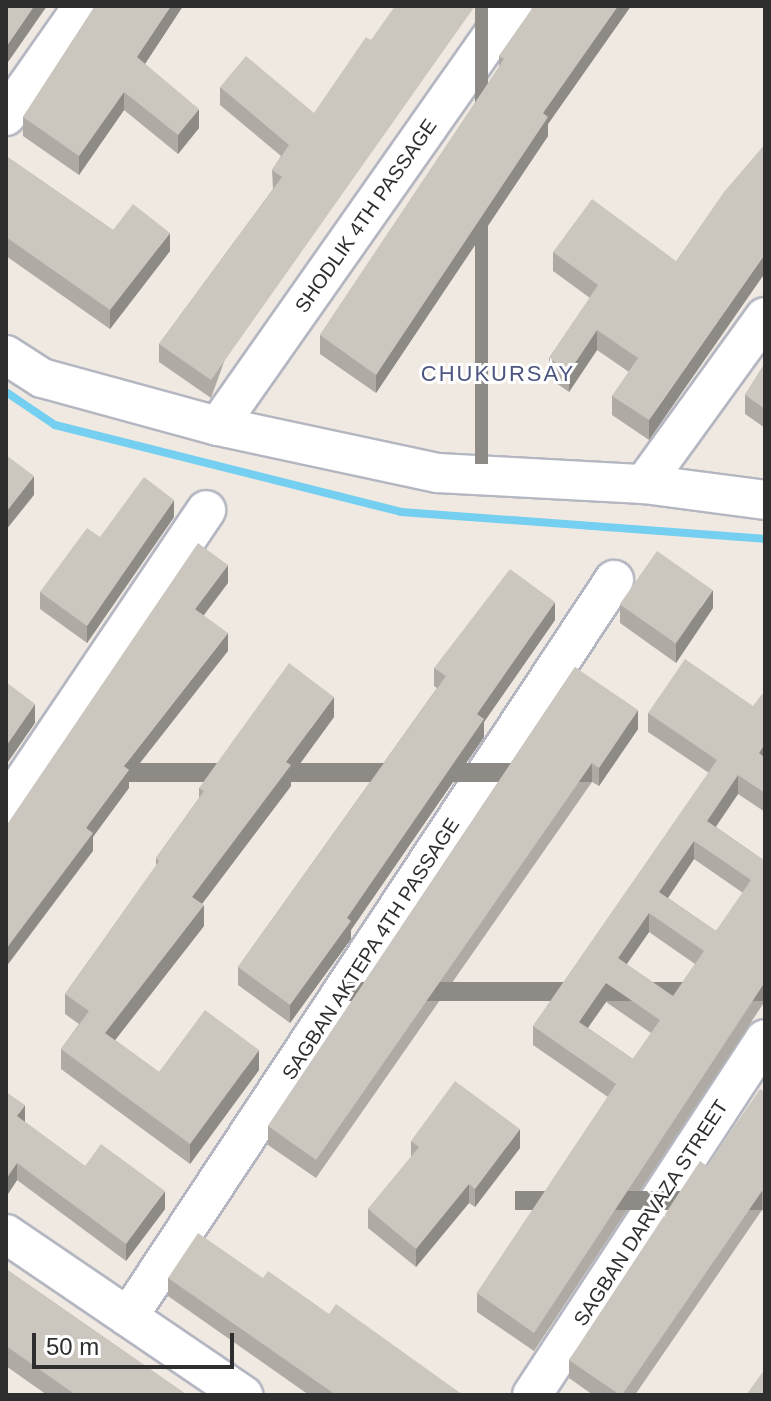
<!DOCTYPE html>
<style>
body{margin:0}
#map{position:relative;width:771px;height:1401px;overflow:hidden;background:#efe9e1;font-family:Arial,sans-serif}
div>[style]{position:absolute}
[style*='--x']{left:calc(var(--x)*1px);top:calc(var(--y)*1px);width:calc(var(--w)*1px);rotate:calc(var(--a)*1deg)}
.stream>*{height:8px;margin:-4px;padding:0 4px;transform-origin:4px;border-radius:4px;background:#75cff0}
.roads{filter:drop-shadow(2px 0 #b4b7c1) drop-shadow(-2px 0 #b4b7c1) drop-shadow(0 2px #b4b7c1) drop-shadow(0 -2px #b4b7c1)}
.minor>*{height:38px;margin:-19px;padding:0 19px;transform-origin:19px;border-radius:19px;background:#fff}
.wall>*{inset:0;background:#afaba4}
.shaded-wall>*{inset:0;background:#8e8b86;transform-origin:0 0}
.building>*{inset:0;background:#cbc7bf;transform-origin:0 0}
span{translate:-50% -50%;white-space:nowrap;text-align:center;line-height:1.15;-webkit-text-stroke:6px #fff;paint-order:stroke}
.street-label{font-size:20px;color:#2e2e2e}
.neighbourhood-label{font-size:22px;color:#4d5680;letter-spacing:2px}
.frame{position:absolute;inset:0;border:8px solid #2e2e2e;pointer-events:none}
.scale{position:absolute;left:32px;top:1333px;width:202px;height:36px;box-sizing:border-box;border:4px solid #2e2e2e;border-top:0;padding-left:10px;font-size:24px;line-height:28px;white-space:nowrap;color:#2e2e2e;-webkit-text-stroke:6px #fff;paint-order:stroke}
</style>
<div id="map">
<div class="stream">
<i style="--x:6;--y:392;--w:59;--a:34"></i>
<i style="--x:55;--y:425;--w:357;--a:14.1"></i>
<i style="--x:401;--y:512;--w:365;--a:4.2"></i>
</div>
<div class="roads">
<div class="minor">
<i style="--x:6;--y:116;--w:134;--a:-55"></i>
<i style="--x:6;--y:355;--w:43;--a:32.6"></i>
<i style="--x:42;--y:378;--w:182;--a:15.3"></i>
<i style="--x:218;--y:426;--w:225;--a:12.1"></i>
<i style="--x:438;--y:473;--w:206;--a:3.1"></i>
<i style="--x:644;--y:484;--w:122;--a:7.5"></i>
<i style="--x:218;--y:426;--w:513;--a:-54.92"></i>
<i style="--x:644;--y:484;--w:206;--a:-54.1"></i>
<i style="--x:6;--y:807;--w:358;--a:-56"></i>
<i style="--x:6;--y:1234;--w:287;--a:34.2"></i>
<i style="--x:128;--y:1317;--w:883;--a:-56.6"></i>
<i style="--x:532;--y:1395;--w:425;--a:-56.8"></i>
</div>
</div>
<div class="wall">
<i style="clip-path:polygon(95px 6px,183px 6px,145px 64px,199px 128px,178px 154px,124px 110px,79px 175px,23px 136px,23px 117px)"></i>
<i style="clip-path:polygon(534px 6px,631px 6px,548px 124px,548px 136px,376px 393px,320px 354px,320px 335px,499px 67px,499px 56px)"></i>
<i style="clip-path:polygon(220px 87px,314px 113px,211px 398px,159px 362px,159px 344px,273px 189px,272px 170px,281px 156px,220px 105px)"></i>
<i style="clip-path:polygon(6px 156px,113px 230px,170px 251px,110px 329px,6px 256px)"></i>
<i style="clip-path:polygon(553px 252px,676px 261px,649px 440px,612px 415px,612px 396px,629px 372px,597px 350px,569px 392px,549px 378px,549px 358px,590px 298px,553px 271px)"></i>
<i style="clip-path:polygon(765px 363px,765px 428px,745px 414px,745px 395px)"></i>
<i style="clip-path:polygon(174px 517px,87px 643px,40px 609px,40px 592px,100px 537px)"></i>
<i style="clip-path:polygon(620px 605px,713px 608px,676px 663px,620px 623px)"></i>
<i style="clip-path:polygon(555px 620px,484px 722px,484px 737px,351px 930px,351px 939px,290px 1023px,238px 985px,238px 967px,437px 688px,434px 686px,434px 668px)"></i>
<i style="clip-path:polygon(575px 667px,638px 729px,599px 786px,592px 782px,316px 1178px,268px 1145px,268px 1126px)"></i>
<i style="clip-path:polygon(evenodd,765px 696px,765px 812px,738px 794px,716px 827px,765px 861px,765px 1001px,534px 1351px,477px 1312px,477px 1293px,608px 1097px,533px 1045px,533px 1026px,709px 773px,648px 732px,648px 713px,753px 706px,765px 696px,694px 859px,743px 893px,716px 931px,668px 898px,694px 859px,765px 696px,649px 932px,695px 964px,673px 996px,626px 964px,649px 932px,765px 696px,606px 1002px,651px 1033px,633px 1059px,588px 1028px,606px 1002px)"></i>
<i style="clip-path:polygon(334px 717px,291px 776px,291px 786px,202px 904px,204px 926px,115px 1040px,159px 1072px,259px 1070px,190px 1164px,61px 1069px,61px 1049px,79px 1024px,65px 1014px,65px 994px,156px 866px,156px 858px,199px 798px,199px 788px)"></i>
<i style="clip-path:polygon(6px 1092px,25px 1122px,85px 1166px,165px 1209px,126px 1261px,17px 1180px,6px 1197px)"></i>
<i style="clip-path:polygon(765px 1092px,765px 1212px,762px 1210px,635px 1395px,593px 1395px,569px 1378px,569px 1360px,707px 1166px)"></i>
<i style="clip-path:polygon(411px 1141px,520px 1148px,475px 1207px,469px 1203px,416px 1267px,368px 1228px,368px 1209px,411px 1157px)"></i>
<i style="clip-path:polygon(6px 1269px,187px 1395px,47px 1395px,6px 1366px)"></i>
<i style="clip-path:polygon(168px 1278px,263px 1278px,329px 1314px,463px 1395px,309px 1395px,168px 1296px)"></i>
</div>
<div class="shaded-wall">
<i style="clip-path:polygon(34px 6px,47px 6px,6px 65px,6px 47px)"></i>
<i style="clip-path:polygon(171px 6px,183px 6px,137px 76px,137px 57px)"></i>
<i style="left:475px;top:6px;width:13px;height:458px"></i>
<i style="clip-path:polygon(618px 6px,631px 6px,548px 124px,548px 136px,376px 393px,376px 375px,543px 113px)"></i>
<i style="clip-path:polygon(124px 92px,124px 110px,79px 175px,79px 156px)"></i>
<i style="clip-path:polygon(199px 109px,199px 128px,178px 154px,178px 135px)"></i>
<i style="clip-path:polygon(170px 233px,170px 251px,110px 329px,110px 310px)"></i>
<i style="clip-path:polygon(765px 254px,765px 273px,649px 440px,649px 420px)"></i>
<i style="clip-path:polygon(597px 330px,597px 350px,569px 392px,569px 372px)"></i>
<i style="clip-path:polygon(34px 476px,34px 495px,6px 530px,6px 512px)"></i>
<i style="clip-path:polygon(174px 500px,174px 517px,87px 643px,87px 626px)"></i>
<i style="clip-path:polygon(228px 565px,228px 583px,195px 627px,195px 609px)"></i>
<i style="clip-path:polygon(713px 590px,713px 608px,676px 663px,676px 644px)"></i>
<i style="clip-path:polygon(555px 602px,555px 620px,484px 722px,484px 737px,351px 930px,351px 939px,290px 1023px,290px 1005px,477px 714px)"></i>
<i style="clip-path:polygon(228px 633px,228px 651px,129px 777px,129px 788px,93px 837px,93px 851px,6px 967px,6px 949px,86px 828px,124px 766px)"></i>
<i style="clip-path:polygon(334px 697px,334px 717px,291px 776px,291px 786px,192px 917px,192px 897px,286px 762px)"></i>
<i style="clip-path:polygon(35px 704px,35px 723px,6px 765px,6px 746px)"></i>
<i style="clip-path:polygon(638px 710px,638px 729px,599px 786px,599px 768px)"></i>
<i style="clip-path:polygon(765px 744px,765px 763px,759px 753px)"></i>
<i style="left:592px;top:763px;width:19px;height:484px;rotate:90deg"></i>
<i style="clip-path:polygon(738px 775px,738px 794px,707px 839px,707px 821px)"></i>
<i style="clip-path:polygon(694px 841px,694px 859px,659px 911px,659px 892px)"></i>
<i style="clip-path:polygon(204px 905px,204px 926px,105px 1053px,105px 1033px)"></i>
<i style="clip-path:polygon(649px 913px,649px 932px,618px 977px,618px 958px)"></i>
<i style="left:765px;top:982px;width:19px;height:420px;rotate:90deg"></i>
<i style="clip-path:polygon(606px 983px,606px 1002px,579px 1040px,579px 1022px)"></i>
<i style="clip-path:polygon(259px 1050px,259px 1070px,190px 1164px,190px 1144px)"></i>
<i style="clip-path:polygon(25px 1105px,25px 1123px,17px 1116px)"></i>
<i style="clip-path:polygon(520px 1129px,520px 1148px,475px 1207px,475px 1189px)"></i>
<i style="clip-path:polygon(17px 1163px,17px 1180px,6px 1197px,6px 1179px)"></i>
<i style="clip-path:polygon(469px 1184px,469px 1203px,416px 1267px,416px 1249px)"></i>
<i style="clip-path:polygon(165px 1191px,165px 1209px,126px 1261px,126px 1244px)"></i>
<i style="left:762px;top:1191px;width:19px;height:247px;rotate:90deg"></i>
</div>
<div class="building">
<i style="clip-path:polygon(6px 6px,34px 6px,6px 47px)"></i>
<i style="clip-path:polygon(95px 6px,171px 6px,137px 57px,199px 109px,178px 135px,124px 92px,79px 156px,23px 117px)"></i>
<i style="clip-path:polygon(395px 6px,475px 6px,211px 380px,159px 344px,282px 177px,272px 170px,289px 145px,220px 87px,246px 56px,314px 113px,366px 37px,371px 40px)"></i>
<i style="clip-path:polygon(534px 6px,618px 6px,543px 113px,548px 117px,376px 375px,320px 335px,504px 59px,499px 56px)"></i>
<i style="clip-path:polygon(765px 144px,765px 254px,649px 420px,612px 396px,638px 358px,597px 330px,569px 372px,549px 358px,598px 285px,553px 252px,592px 199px,676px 261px,724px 192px)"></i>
<i style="clip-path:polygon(6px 156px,113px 230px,133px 204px,170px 233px,110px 310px,6px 237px)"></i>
<i style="clip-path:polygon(765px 363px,765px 409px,745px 395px)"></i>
<i style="clip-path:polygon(6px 455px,34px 476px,6px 512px)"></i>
<i style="clip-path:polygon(144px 477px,174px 500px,87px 626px,40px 592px,87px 528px,100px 537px)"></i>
<i style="clip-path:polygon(198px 543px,228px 565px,195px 609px,228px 633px,124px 766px,129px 770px,86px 828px,93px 833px,6px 949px,6px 826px)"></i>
<i style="left:657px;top:551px;width:68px;height:65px;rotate:35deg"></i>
<i style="clip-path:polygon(510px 569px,555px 602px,477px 714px,484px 719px,347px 918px,351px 921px,290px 1005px,238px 967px,446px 676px,434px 668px)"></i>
<i style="clip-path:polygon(evenodd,685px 659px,753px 706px,762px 694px,765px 696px,765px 744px,759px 753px,765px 758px,765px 793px,738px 775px,707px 821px,765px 861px,765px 982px,534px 1333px,477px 1293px,616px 1084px,533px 1026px,717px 760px,648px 713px,685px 659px,694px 841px,751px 880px,716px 931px,659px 892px,694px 841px,685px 659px,649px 913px,704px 951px,673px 996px,618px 958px,649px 913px,685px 659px,606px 983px,660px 1020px,633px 1059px,579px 1022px,606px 983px)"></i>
<i style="clip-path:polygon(289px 663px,334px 697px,286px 762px,291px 765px,192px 897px,204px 905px,105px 1033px,159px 1072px,205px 1010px,259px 1050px,190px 1144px,61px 1049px,89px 1011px,65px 994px,159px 861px,156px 858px,204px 791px,199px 788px)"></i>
<i style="clip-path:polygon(575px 667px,638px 710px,599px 768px,592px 763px,316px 1160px,268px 1126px)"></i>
<i style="clip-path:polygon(6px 682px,35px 704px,6px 746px)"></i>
<i style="clip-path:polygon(455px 1081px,520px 1129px,475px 1189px,469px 1184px,416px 1249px,368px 1209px,419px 1147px,411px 1141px)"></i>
<i style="clip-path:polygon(760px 1089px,765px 1092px,765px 1193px,762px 1191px,622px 1395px,620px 1395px,569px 1360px,700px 1161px,707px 1166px)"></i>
<i style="clip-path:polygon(6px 1092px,25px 1105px,17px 1116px,85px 1166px,101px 1144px,165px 1191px,126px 1244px,17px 1163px,6px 1179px)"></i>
<i style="clip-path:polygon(198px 1233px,263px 1278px,268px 1271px,329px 1314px,336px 1304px,463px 1395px,336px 1395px,168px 1278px)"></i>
<i style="clip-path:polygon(6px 1269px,187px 1395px,76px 1395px,6px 1346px)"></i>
<i style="clip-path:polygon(765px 1369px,765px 1395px,746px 1395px)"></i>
</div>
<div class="street-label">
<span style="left:366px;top:216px;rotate:-55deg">SHODLIK 4TH PASSAGE</span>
<span style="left:371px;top:949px;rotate:-57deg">SAGBAN AKTEPA 4TH PASSAGE</span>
<span style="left:651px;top:1213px;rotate:-57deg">SAGBAN DARVAZA STREET</span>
</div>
<div class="neighbourhood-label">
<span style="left:498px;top:374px">CHUKURSAY</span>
</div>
<div class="frame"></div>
<div class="scale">50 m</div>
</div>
